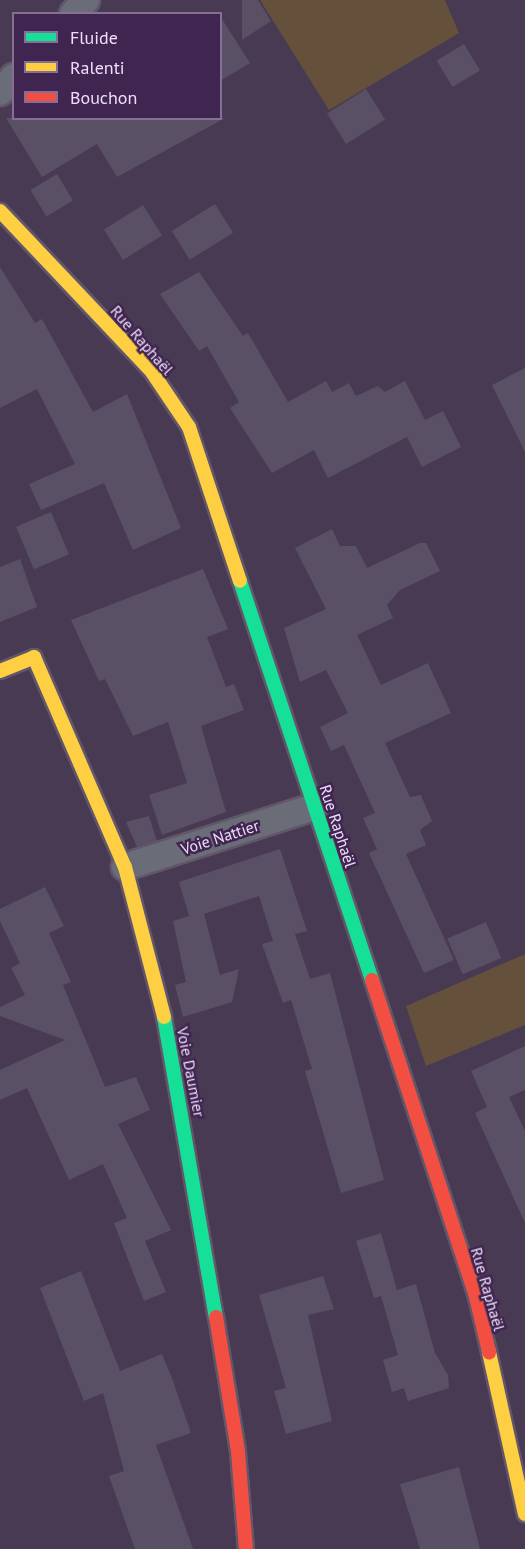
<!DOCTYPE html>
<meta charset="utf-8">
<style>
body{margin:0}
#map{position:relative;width:525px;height:1549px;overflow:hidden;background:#483a52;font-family:"PT Sans",sans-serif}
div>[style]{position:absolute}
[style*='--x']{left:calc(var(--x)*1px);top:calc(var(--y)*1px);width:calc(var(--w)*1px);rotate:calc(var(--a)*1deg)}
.green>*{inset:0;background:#65503c}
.building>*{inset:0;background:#595065;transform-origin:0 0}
.roads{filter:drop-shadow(2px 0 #62566a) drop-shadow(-2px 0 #62566a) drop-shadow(0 2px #62566a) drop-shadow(0 -2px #62566a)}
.street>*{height:26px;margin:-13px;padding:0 13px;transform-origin:13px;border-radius:13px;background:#6a6d77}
.fast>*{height:14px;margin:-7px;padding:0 7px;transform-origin:7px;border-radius:7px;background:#16e098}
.slow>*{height:14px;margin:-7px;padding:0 7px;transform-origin:7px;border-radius:7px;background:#ffcf43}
.jam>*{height:14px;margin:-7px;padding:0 7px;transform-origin:7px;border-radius:7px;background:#f24e42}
span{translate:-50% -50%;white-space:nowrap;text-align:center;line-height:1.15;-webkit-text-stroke:5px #402551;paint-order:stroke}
.street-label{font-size:16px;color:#eedefa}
.legend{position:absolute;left:12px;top:12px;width:210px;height:108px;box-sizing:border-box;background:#402551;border:2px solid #866f95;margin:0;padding:8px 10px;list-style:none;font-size:18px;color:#eedefa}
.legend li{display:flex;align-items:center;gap:12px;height:30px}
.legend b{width:30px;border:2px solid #866f95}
</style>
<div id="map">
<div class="green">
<i style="clip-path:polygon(260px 0,445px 0,459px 33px,329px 110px)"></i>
<i style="clip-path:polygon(525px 954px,525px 1025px,426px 1066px,406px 1006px)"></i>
</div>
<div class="building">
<i style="clip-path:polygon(242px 0,258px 0,271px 21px,242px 40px)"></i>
<i style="clip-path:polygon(220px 16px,250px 63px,220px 81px)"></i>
<i style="left:464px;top:44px;width:31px;height:32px;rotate:59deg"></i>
<i style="left:366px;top:89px;width:36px;height:46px;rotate:58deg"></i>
<i style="clip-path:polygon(6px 118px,225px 118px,117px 177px,97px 144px,42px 177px)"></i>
<i style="left:57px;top:174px;width:31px;height:31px;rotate:59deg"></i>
<i style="left:215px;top:204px;width:34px;height:51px;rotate:58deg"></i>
<i style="left:143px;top:205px;width:36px;height:46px;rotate:58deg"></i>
<i style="clip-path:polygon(0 267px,35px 323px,42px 319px,93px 412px,127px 394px,181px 528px,133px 550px,104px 483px,41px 510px,29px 484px,75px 464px,37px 389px,0 408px)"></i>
<i style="clip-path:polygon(199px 272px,243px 336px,248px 333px,288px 402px,326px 381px,332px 392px,349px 383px,356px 396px,378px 386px,385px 392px,405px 381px,425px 420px,443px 411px,461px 447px,422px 467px,407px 437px,328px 478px,314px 450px,272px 473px,230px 408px,239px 402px,207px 346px,199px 351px,160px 294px)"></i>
<i style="clip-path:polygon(525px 368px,525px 452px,492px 385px)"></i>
<i style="left:51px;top:512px;width:46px;height:38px;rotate:67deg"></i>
<i style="clip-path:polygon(332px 529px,340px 546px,356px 546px,367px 568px,420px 543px,426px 543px,440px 571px,400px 590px,387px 605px,393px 618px,357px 635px,381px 685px,428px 663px,451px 713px,385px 743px,410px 797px,421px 795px,432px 821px,420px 830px,426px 845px,406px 854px,454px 960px,424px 973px,369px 853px,377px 849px,363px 818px,375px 813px,344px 745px,331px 751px,320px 727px,348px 713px,326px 670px,300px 682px,284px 628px,326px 609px,295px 548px)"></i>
<i style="clip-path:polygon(20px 559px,37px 607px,0 622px,0 567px)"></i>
<i style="clip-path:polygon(203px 569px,228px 629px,207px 637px,226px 687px,234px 684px,244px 710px,201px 726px,226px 812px,162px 835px,149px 795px,187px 783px,168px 722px,133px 736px,105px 679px,99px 681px,71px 620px)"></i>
<i style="clip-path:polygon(149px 816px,157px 841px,137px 847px,126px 822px)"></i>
<i style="clip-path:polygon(280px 849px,307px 931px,295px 934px,310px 979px,330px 973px,384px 1180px,341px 1193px,305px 1071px,312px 1069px,291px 1000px,283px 1003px,262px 944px,273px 941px,259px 896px,204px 914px,220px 975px,239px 969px,232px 1002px,183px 1017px,175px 985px,186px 982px,173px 921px,189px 916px,179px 882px)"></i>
<i style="clip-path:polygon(45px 887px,64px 926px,49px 933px,71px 982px,63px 985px,105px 1087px,136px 1077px,150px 1110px,118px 1124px,171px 1230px,145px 1241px,166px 1292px,144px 1301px,114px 1223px,127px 1218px,103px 1164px,69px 1180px,27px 1088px,0 1100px,0 1070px,65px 1040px,0 1016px,0 1007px,25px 995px,11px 968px,20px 963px,0 921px,0 909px)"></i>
<i style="left:486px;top:922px;width:39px;height:42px;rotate:67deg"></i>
<i style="clip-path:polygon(525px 1046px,525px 1090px,509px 1097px,525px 1131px,525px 1223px,475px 1113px,487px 1107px,471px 1071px)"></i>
<i style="clip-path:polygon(381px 1233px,397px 1290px,416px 1284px,435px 1353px,448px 1375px,449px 1388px,408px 1401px,404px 1388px,392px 1392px,383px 1360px,398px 1355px,381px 1296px,374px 1298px,356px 1241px)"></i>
<i style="clip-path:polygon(81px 1271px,120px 1371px,162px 1354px,173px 1381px,191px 1433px,156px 1445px,193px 1549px,135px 1549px,109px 1476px,124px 1471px,103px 1393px,84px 1401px,40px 1288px)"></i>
<i style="clip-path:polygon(323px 1276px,334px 1309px,308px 1315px,332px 1421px,286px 1434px,274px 1391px,286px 1388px,259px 1295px)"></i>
<i style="clip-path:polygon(459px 1467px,480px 1549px,420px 1549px,400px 1484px)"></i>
</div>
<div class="roads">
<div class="street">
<i style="--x:73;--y:14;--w:19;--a:-47"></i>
<i style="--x:0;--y:92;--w:21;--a:-47"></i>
<i style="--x:125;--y:867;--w:198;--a:-17.6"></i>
</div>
<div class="fast">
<i style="--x:240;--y:581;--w:420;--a:71.7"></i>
<i style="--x:164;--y:1017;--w:304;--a:80.2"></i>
</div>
<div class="slow">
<i style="--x:0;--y:211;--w:221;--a:46.6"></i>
<i style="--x:152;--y:372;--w:66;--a:56.1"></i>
<i style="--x:189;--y:427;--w:162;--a:71.7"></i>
<i style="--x:0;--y:671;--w:37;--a:-22"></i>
<i style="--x:34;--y:657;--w:229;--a:66.6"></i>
<i style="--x:125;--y:867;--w:155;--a:75.4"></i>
<i style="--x:489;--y:1352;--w:166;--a:77.5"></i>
</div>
<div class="jam">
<i style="--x:372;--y:980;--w:334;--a:71.8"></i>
<i style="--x:476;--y:1297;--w:57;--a:76.7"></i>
<i style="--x:216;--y:1317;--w:137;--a:80.7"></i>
<i style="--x:238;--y:1452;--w:97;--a:85.3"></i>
</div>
</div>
<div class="street-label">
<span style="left:142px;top:340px;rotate:49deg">Rue Raphaël</span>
<span style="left:338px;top:826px;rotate:72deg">Rue Raphaël</span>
<span style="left:220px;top:837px;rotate:-18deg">Voie Nattier</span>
<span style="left:191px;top:1072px;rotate:79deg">Voie Daumier</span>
<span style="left:488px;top:1289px;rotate:74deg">Rue Raphaël</span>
</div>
<ul class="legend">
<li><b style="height:8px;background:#16e098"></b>Fluide</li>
<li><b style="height:8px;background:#ffcf43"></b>Ralenti</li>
<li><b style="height:8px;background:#f24e42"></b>Bouchon</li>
</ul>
</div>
